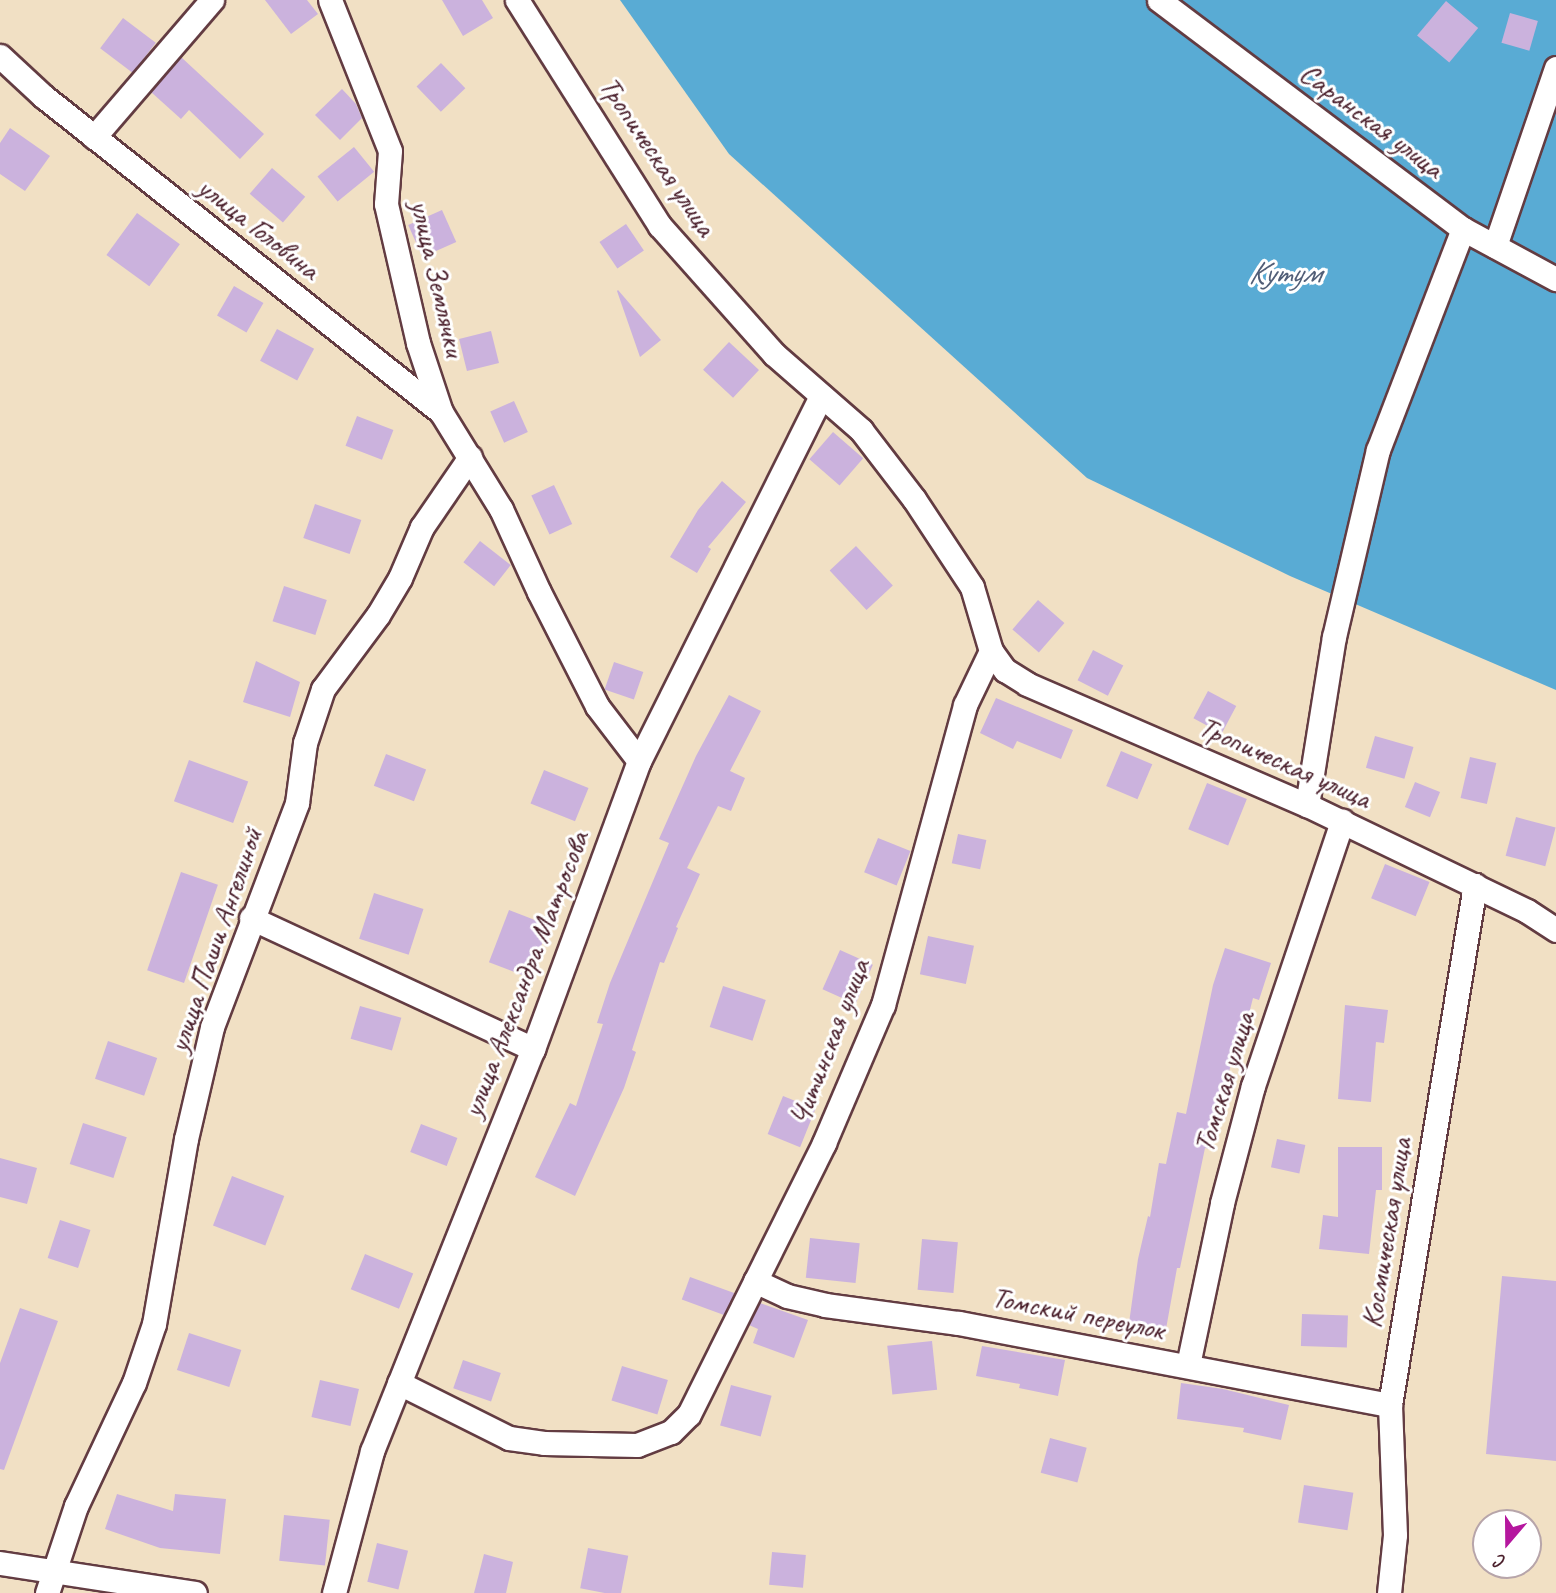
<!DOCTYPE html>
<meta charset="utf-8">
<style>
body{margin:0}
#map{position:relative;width:1556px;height:1593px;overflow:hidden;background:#f1e0c4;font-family:Caveat,sans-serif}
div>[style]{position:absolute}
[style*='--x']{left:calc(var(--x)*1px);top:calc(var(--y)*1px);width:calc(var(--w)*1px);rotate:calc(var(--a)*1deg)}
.water>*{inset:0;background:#59abd4}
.building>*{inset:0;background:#cbb2dd;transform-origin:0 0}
.roads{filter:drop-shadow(2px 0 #633c42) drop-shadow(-2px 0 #633c42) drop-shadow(0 2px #633c42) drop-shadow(0 -2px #633c42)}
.minor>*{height:23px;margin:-11.5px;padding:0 11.5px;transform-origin:11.5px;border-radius:11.5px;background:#fff}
span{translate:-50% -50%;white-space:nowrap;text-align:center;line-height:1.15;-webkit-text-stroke:6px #fff;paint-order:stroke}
.street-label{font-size:30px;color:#4a1f2b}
.water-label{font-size:32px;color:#515e77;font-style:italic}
.north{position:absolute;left:1472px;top:1509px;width:70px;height:70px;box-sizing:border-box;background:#fff;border:2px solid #b7a5aa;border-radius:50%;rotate:200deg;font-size:19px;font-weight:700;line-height:28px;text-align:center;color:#4a1f2b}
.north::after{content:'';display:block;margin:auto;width:24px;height:32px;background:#b5179e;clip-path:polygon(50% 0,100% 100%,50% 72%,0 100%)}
</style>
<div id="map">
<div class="water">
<i style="clip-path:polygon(620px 0,1556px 0,1556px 690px,1290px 576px,1087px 478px,729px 154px)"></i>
</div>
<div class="building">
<i style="clip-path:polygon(265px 0,307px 0,318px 14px,291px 34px)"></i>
<i style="clip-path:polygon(442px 0,482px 0,493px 18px,463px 36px)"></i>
<i style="left:1446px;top:1px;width:42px;height:45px;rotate:40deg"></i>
<i style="left:1510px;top:13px;width:29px;height:31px;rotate:16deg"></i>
<i style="left:123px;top:18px;width:41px;height:38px;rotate:37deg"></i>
<i style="clip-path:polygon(181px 57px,264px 134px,240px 159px,189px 110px,181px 119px,151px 92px)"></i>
<i style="left:441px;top:63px;width:35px;height:34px;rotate:46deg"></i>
<i style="clip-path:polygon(342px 89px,356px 104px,362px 118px,340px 140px,315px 115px)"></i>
<i style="clip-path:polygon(10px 128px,50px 156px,25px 191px,0 174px,0 143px)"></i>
<i style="left:354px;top:147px;width:32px;height:47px;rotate:51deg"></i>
<i style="left:272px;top:168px;width:44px;height:34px;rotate:41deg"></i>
<i style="left:442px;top:210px;width:35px;height:37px;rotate:66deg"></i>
<i style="left:137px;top:213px;width:53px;height:52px;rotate:36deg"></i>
<i style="left:626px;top:224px;width:32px;height:32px;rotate:56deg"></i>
<i style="left:234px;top:286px;width:34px;height:34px;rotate:30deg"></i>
<i style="clip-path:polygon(618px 290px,661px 340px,640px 357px,617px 291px)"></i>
<i style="left:277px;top:329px;width:42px;height:36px;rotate:28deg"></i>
<i style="left:491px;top:331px;width:33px;height:33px;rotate:76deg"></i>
<i style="left:729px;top:342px;width:41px;height:38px;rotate:43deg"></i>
<i style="left:514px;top:401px;width:34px;height:26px;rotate:66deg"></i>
<i style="left:357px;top:416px;width:39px;height:32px;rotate:21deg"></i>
<i style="left:833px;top:432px;width:40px;height:36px;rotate:41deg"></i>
<i style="clip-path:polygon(722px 481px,746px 502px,708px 547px,711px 549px,697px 573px,670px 557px,698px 510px)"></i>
<i style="left:554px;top:485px;width:43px;height:25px;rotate:65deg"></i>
<i style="left:315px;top:504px;width:49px;height:36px;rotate:19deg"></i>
<i style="left:480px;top:541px;width:39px;height:27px;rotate:38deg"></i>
<i style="left:856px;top:546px;width:54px;height:36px;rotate:47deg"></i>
<i style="left:284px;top:586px;width:45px;height:37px;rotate:18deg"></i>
<i style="left:1038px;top:600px;width:35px;height:39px;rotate:41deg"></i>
<i style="left:1093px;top:650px;width:34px;height:34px;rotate:27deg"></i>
<i style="clip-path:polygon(256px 661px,300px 682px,290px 717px,243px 702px)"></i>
<i style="left:614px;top:662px;width:31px;height:29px;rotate:19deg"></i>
<i style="left:1208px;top:691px;width:32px;height:31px;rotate:28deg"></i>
<i style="clip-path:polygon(729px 695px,761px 711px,730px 771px,745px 778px,731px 811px,718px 806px,687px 868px,700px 874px,676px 927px,678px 928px,664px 963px,660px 962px,632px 1050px,636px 1052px,624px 1088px,575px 1196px,535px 1177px,570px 1103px,576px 1106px,603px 1024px,597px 1023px,610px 983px,669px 843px,659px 839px,696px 756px)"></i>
<i style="clip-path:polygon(996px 698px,1073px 730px,1061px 759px,1017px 741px,1013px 749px,980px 733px)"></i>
<i style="left:1375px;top:736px;width:40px;height:33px;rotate:16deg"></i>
<i style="left:1121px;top:751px;width:34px;height:38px;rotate:23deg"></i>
<i style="left:386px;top:754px;width:43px;height:34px;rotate:21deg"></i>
<i style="left:1470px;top:757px;width:27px;height:42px;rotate:13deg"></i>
<i style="left:189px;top:760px;width:63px;height:44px;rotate:20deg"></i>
<i style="left:544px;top:770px;width:48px;height:36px;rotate:22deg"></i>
<i style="left:1415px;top:782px;width:27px;height:27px;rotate:22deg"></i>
<i style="left:1207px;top:783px;width:43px;height:50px;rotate:22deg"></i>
<i style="left:1516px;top:817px;width:41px;height:40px;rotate:15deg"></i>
<i style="left:958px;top:834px;width:29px;height:30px;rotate:12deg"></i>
<i style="left:878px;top:838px;width:35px;height:37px;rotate:22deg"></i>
<i style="left:1385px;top:864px;width:48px;height:37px;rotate:22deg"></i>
<i style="left:181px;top:872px;width:39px;height:104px;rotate:19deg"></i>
<i style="left:374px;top:893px;width:52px;height:48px;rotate:18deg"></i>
<i style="left:509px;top:910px;width:43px;height:56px;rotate:21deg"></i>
<i style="left:928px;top:936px;width:47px;height:39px;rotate:12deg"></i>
<i style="clip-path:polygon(1225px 948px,1271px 963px,1259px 1000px,1253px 998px,1237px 1061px,1232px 1060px,1224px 1092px,1221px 1091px,1208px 1149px,1205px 1148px,1180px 1268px,1177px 1268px,1166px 1329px,1129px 1323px,1138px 1259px,1148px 1216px,1150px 1217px,1159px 1163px,1166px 1164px,1177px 1112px,1186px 1114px,1213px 985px)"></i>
<i style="left:840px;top:950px;width:36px;height:43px;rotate:24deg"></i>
<i style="left:723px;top:986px;width:45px;height:43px;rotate:18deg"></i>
<i style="clip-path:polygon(1345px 1005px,1388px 1010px,1384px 1043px,1376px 1042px,1371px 1102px,1338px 1099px)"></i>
<i style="left:360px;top:1006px;width:43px;height:34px;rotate:16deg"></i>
<i style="left:108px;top:1041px;width:52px;height:40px;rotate:19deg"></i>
<i style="left:783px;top:1096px;width:35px;height:41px;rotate:22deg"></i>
<i style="left:83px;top:1123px;width:46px;height:43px;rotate:18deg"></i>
<i style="left:421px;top:1124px;width:39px;height:30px;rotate:21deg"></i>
<i style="left:1277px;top:1139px;width:29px;height:29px;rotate:12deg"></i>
<i style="clip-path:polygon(1338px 1147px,1382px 1147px,1382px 1190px,1376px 1190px,1369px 1254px,1319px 1249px,1323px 1215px,1338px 1217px)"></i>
<i style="clip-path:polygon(0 1158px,37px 1168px,27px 1204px,0 1197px)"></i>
<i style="left:232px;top:1176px;width:56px;height:53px;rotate:21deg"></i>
<i style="left:60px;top:1220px;width:32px;height:40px;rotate:18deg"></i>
<i style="left:810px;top:1238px;width:50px;height:40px;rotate:6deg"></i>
<i style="left:922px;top:1239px;width:36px;height:51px;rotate:5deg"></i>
<i style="left:365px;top:1254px;width:52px;height:38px;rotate:22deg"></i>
<i style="clip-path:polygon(1502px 1276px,1556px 1281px,1556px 1461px,1486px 1454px)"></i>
<i style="left:690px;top:1277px;width:47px;height:24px;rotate:20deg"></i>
<i style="clip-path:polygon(760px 1303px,808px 1320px,794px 1358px,753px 1343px,758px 1329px,749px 1325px)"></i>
<i style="clip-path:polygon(20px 1308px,58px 1321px,4px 1470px,0 1469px,0 1363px)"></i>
<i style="left:1302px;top:1314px;width:46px;height:32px;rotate:2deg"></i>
<i style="left:189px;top:1333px;width:55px;height:39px;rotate:18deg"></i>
<i style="left:932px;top:1341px;width:49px;height:45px;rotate:84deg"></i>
<i style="clip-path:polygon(982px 1346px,1065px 1360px,1058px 1396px,1019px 1388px,1020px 1384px,976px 1376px)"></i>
<i style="left:463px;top:1360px;width:40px;height:30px;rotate:19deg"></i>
<i style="left:622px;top:1366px;width:48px;height:36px;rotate:17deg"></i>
<i style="left:320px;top:1380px;width:40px;height:38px;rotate:13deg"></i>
<i style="clip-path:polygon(1181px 1383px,1223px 1389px,1289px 1405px,1281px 1440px,1243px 1432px,1244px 1428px,1177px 1419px)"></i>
<i style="left:731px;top:1385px;width:42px;height:42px;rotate:15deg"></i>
<i style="left:1050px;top:1438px;width:38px;height:36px;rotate:15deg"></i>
<i style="left:1304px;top:1485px;width:50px;height:38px;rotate:9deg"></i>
<i style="clip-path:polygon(117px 1494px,173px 1511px,175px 1494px,226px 1499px,220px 1554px,160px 1548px,105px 1529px)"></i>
<i style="left:284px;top:1515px;width:46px;height:46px;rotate:6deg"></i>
<i style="left:377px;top:1543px;width:32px;height:40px;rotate:14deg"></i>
<i style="left:588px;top:1548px;width:41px;height:41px;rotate:11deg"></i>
<i style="left:772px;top:1552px;width:34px;height:33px;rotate:5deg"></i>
<i style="clip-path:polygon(484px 1554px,513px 1562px,506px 1593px,474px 1593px)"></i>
</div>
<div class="roads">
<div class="minor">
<i style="--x:330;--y:0;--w:162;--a:68.3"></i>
<i style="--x:390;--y:151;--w:53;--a:94.3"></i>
<i style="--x:386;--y:204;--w:143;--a:77"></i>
<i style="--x:418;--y:343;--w:73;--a:71.6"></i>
<i style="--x:517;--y:0;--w:267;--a:57.7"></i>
<i style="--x:660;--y:226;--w:171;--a:48.3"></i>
<i style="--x:774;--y:354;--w:116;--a:41.1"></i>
<i style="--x:861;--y:430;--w:87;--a:52.5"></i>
<i style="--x:914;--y:499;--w:105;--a:56.6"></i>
<i style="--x:972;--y:587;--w:67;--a:73.5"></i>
<i style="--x:991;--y:651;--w:24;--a:54"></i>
<i style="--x:1005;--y:670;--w:26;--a:32"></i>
<i style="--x:1027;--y:684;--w:305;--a:23.4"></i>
<i style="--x:1307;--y:805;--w:244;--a:25.7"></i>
<i style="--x:1527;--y:911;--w:35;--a:33"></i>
<i style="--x:1159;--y:0;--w:381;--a:37"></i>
<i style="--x:1463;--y:229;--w:106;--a:28.3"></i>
<i style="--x:0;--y:56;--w:59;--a:42.9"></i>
<i style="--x:43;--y:96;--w:508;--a:38.45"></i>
<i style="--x:441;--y:412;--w:114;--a:58.3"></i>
<i style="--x:501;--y:509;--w:91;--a:65.4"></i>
<i style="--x:539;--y:592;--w:128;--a:63"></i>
<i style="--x:597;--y:706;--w:69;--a:52.6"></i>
<i style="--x:94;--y:137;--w:181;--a:-49.3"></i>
<i style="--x:1495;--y:246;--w:188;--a:-71.1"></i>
<i style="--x:1307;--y:805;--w:170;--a:-80.9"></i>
<i style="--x:1334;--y:637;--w:192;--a:-76.8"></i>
<i style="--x:1378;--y:450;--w:237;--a:-69"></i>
<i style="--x:251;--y:918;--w:311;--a:24.9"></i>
<i style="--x:755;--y:1281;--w:35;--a:25"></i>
<i style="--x:787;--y:1296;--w:39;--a:13"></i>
<i style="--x:825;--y:1305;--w:135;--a:7.7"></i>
<i style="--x:959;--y:1323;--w:439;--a:10.8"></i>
<i style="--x:1188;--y:1365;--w:166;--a:-78.1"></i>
<i style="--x:1222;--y:1203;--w:121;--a:-75.2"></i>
<i style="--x:1253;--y:1086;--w:280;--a:-71.4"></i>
<i style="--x:399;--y:1383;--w:123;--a:26.6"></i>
<i style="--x:509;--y:1438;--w:35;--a:8"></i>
<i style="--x:544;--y:1443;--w:93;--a:1.2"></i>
<i style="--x:637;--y:1445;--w:36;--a:-21"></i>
<i style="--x:671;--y:1432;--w:25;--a:-45"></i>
<i style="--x:689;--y:1414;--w:303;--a:-63.5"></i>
<i style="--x:824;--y:1143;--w:150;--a:-66.9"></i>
<i style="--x:883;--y:1005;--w:311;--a:-74.7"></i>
<i style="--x:965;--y:705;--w:60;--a:-64.3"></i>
<i style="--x:0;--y:1563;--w:197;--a:8.7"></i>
<i style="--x:47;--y:1593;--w:92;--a:-71.6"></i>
<i style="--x:76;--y:1506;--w:136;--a:-64.8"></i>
<i style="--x:134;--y:1383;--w:62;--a:-71.3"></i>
<i style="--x:154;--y:1324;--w:188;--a:-80.2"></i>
<i style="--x:186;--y:1139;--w:115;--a:-76.9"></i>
<i style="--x:212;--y:1027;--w:240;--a:-69.2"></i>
<i style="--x:297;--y:803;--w:61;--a:-82.4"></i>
<i style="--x:305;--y:743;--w:57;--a:-71.6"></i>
<i style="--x:323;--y:689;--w:92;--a:-53.4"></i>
<i style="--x:378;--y:615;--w:43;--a:-59.3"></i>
<i style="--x:400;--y:578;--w:56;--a:-66.7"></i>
<i style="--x:422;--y:527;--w:85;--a:-55.6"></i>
<i style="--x:334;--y:1593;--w:147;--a:-75"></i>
<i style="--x:372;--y:1451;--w:433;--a:-68.2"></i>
<i style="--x:533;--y:1049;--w:307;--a:-69.8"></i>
<i style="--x:639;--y:761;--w:408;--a:-63.5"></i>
<i style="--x:1389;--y:1593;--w:58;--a:-84.1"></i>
<i style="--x:1395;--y:1535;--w:130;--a:-92.2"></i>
<i style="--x:1390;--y:1405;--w:527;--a:-80.72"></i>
</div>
</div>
<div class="street-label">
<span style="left:1372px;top:120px;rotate:37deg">Саранская улица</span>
<span style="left:658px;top:156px;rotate:56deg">Тропическая улица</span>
<span style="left:259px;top:228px;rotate:38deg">улица Головина</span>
<span style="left:438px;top:278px;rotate:77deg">улица Землячки</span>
<span style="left:1285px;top:762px;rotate:24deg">Тропическая улица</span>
<span style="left:215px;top:940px;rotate:-71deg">улица Паши Ангелиной</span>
<span style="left:525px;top:974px;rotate:-69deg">улица Александра Матросова</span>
<span style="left:829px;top:1042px;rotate:-69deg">Читинская улица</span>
<span style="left:1224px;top:1082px;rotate:-73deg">Томская улица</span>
<span style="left:1386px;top:1233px;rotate:-81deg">Космическая улица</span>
<span style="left:1078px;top:1313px;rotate:11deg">Томский переулок</span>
</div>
<div class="water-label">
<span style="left:1284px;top:273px">Кутум</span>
</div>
<div class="north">С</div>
</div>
